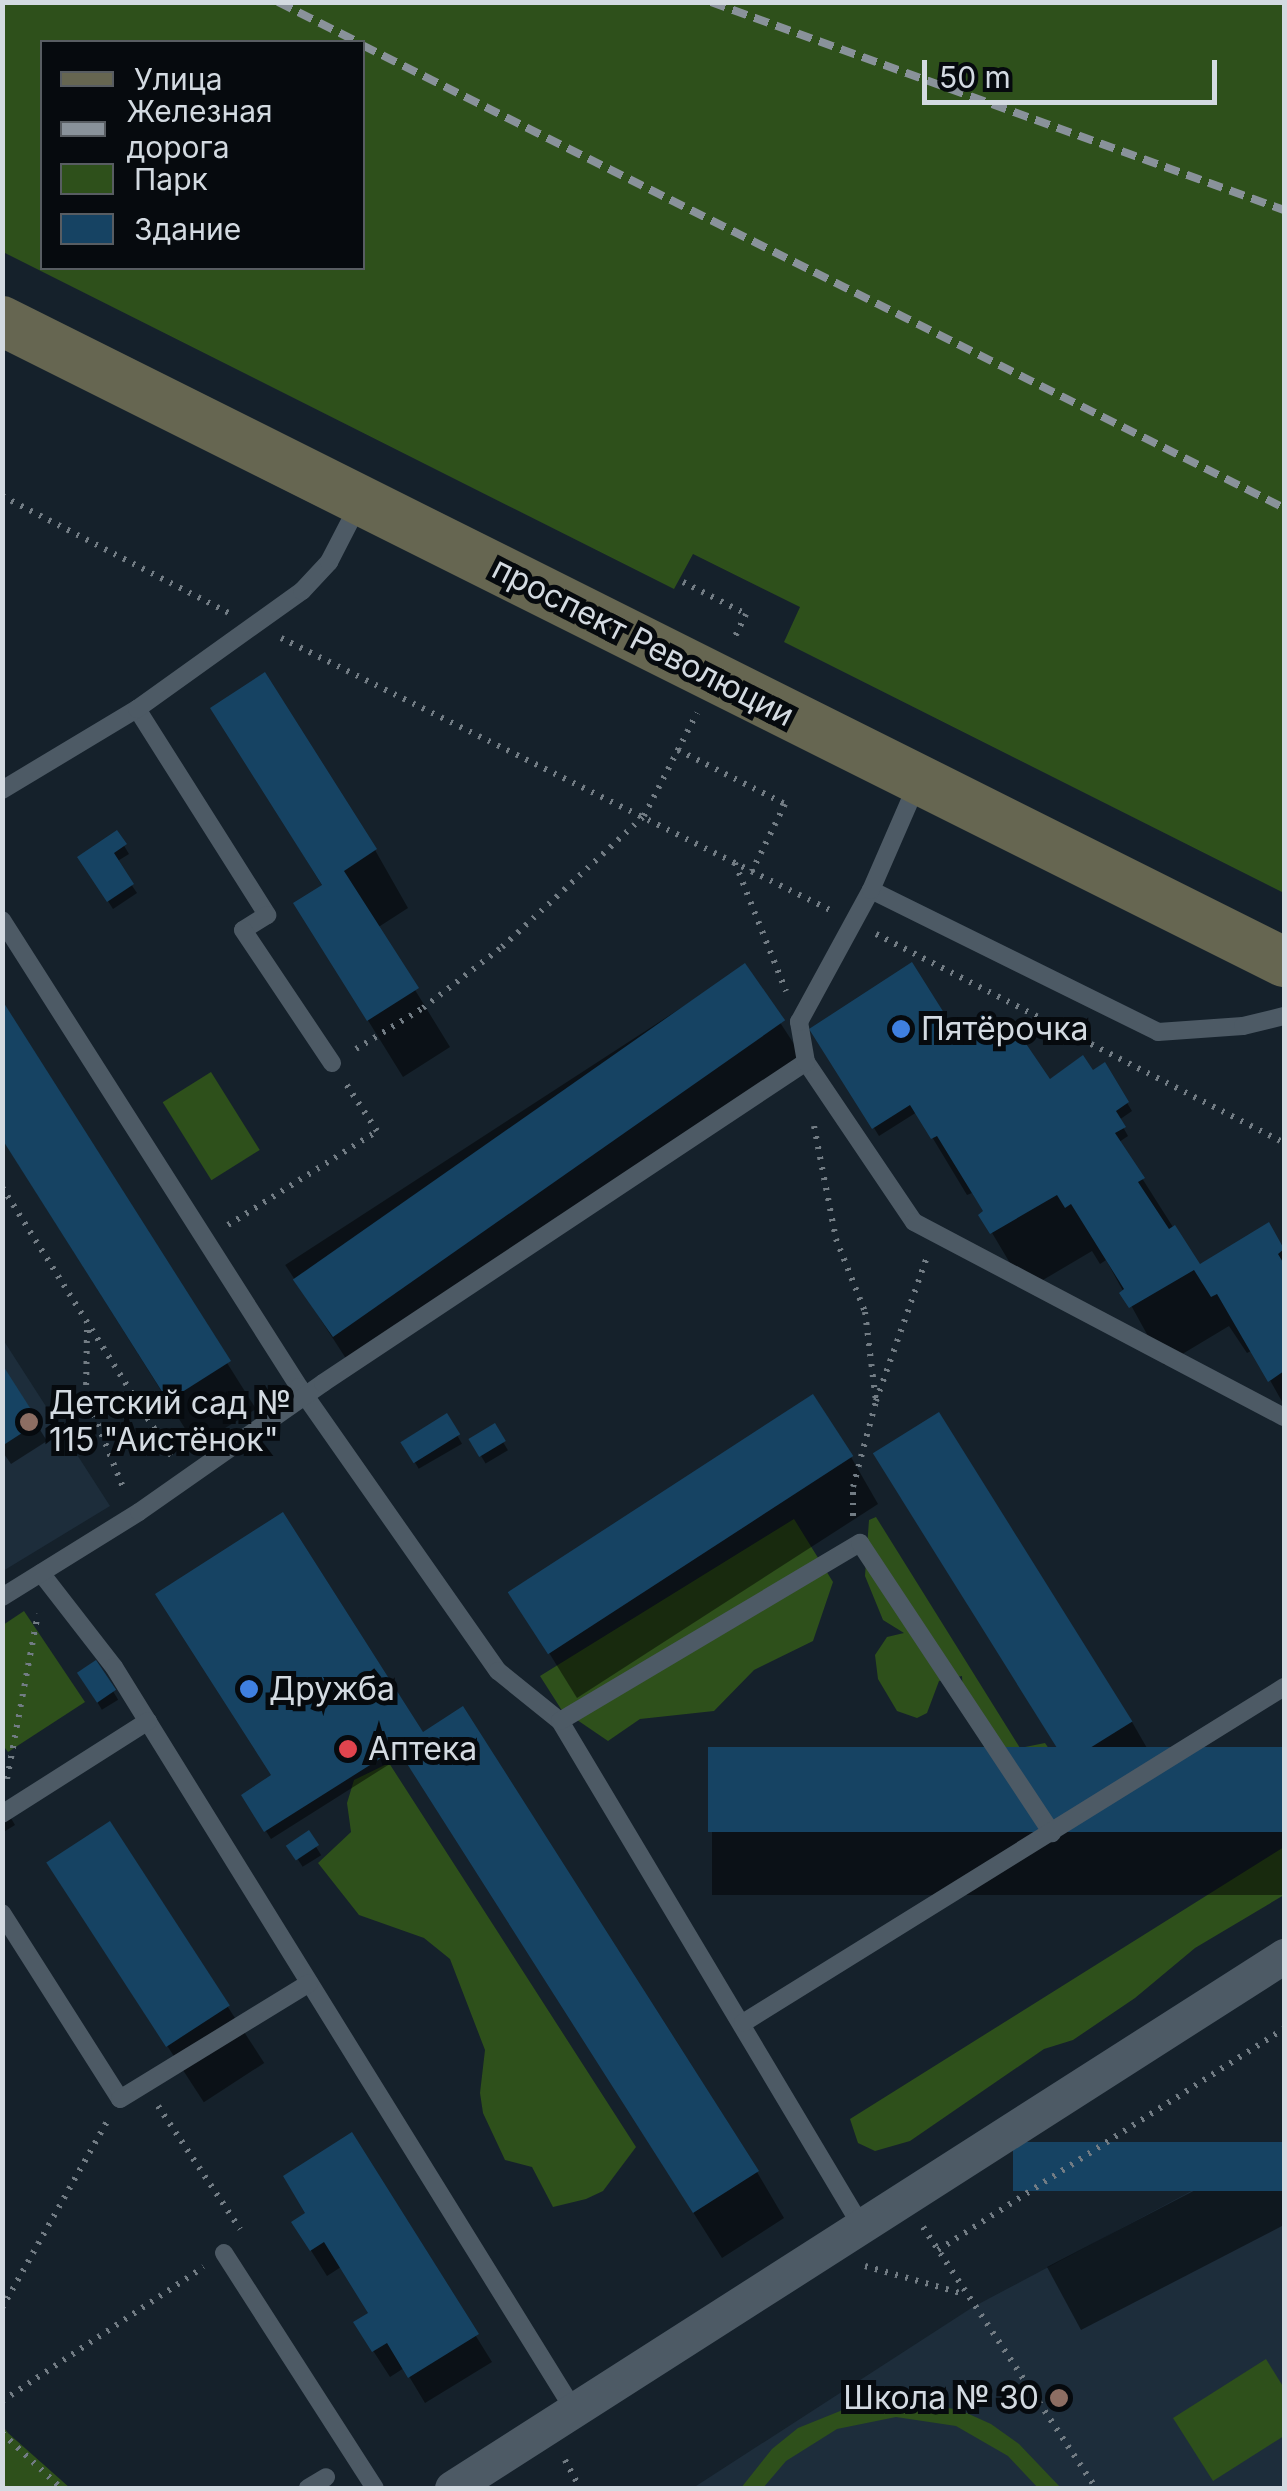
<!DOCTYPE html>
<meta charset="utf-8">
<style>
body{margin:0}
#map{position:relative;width:1287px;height:2491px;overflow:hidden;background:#15212b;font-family:Inter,sans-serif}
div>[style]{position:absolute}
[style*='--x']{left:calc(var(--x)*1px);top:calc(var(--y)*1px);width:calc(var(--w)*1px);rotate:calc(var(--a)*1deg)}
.built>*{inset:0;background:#1d2d3b}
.green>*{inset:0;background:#2e501b;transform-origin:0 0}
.shadow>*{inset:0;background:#0007;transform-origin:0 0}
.building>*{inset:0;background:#164363;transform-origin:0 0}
.path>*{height:6px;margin-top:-3px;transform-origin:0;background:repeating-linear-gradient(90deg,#727c84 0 2.5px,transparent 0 10.5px)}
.service>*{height:18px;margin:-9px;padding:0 9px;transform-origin:9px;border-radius:9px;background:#4d5a65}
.minor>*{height:35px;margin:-17.5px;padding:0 17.5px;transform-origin:17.5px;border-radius:17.5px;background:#4d5a65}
.secondary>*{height:50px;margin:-25px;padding:0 25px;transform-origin:25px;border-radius:25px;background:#666651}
.rail>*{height:8px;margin-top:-4px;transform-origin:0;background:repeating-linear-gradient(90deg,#89929a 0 15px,transparent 0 23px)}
.dots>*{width:28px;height:28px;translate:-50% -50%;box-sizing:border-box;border:5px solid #060a0e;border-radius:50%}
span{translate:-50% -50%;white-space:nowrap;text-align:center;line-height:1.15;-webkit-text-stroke:10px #060a0e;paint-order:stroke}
.street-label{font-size:32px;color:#d3dae1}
.poi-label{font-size:32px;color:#d3dae1}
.left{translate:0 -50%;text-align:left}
.right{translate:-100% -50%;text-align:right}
.frame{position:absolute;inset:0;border:5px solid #d3dae1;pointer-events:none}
.legend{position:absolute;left:40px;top:40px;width:325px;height:230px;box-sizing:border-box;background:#060a0e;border:2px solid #585d62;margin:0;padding:12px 18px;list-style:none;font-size:30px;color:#d3dae1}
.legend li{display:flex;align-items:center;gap:20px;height:50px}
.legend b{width:50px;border:2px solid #585d62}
.scale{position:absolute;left:922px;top:60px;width:295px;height:45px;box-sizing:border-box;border:5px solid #d3dae1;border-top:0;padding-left:12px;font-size:30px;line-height:35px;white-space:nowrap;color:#d3dae1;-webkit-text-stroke:8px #060a0e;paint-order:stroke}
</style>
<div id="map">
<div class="built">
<i style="clip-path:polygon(2px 1338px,110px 1506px,3px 1571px,2px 1571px)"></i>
<i style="clip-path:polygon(1284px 2142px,1284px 2488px,693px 2488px,973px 2307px)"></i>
</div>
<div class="green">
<i style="clip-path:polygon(evenodd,2px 3px,1284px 3px,1284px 893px,784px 642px,800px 607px,693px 554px,674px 589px,3px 252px,2px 3px,42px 42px,362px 42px,362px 268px,42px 268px,42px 42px)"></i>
<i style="left:211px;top:1072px;width:92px;height:57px;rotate:58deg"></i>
<i style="clip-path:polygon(876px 1517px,1020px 1748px,1045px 1743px,1062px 1768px,1080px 1765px,1081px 1805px,1060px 1797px,1032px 1818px,1012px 1817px,992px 1796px,988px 1752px,964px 1715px,962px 1676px,939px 1681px,927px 1713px,917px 1718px,897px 1711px,878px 1679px,875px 1655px,887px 1637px,904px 1633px,883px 1620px,865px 1576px,869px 1520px)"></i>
<i style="clip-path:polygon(794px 1519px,833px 1582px,813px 1641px,754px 1670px,714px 1711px,640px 1719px,608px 1741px,561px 1709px,540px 1676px)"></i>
<i style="clip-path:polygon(24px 1611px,85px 1702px,8px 1752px,2px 1744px,3px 1625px)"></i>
<i style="clip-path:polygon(389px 1763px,636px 2147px,603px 2191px,586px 2199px,553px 2207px,532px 2167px,505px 2160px,483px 2113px,480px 2093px,485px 2050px,450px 1959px,424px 1938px,359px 1915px,318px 1863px,351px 1832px,347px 1803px,354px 1780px)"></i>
<i style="clip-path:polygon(1284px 1847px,1284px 1895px,1195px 1948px,1135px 1998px,1073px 2040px,1044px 2049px,910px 2141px,875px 2151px,858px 2143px,850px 2119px)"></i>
<i style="clip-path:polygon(1266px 2359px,1284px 2388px,1284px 2436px,1213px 2481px,1173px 2418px)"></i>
<i style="clip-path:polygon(894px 2399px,960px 2410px,991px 2424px,1019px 2444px,1061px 2488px,1038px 2488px,1008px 2456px,956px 2426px,896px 2417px,837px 2429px,786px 2461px,763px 2488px,741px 2488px,772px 2449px,798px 2428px,860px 2403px)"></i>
<i style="clip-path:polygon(2px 2425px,8px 2433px,70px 2488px,3px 2488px)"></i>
</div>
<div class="shadow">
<i style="clip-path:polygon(213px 708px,375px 850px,408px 908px,377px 928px,450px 1047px,403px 1077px,296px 904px,323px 887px)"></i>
<i style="clip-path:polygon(117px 834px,129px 854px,116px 862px,137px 893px,113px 909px,81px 858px)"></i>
<i style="left:744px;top:967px;width:121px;height:547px;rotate:57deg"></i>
<i style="clip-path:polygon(2px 1005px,256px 1409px,196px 1446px,2px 1138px)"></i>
<i style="clip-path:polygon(813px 1030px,955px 1036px,1049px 1083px,1093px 1074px,1104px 1065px,1132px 1111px,1119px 1120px,1128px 1136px,1119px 1142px,1199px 1268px,1268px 1225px,1284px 1254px,1284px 1405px,1253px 1350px,1247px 1353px,1229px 1326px,1164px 1365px,1106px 1260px,1100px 1264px,1092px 1251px,1026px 1290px,982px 1216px,985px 1213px,972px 1193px,967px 1195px,917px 1112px,879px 1136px)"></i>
<i style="clip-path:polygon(2px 1369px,47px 1441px,11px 1464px,2px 1451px)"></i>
<i style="left:446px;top:1416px;width:32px;height:50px;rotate:60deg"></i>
<i style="left:494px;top:1427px;width:27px;height:26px;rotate:59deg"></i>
<i style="clip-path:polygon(851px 1457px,878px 1504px,577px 1698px,512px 1593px)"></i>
<i style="clip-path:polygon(903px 1499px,1132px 1722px,1159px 1769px,1096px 1806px)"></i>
<i style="left:96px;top:1663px;width:43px;height:19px;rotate:59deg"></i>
<i style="clip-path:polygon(422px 1735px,757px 2172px,784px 2218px,722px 2258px,404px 1755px,271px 1839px,244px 1796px)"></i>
<i style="left:1284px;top:1750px;width:145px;height:572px;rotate:90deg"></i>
<i style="clip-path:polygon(2px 1803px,15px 1825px,2px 1833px)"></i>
<i style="left:109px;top:1824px;width:285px;height:72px;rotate:57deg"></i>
<i style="left:308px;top:1834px;width:25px;height:22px;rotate:58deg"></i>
<i style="clip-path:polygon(351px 2135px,492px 2362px,425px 2403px,404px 2368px,390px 2377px,372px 2349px,370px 2314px,341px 2267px,327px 2276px,310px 2249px,308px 2214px)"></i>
<i style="clip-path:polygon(1284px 2144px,1284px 2225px,1081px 2330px,1047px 2267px)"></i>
</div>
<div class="building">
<i style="clip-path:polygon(265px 672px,377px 849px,344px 871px,419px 988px,367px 1021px,293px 903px,322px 885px,210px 708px)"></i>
<i style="clip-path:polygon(117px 830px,127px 844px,114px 853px,134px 884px,107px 902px,77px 857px)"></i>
<i style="clip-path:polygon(912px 962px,956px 1032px,982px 1015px,1016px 1029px,1050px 1079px,1083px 1055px,1093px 1070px,1105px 1062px,1129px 1102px,1116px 1111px,1126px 1127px,1115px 1133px,1145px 1178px,1138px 1182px,1169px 1229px,1175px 1225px,1200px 1264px,1269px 1222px,1284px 1249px,1278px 1254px,1284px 1264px,1284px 1371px,1268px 1382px,1217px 1294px,1211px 1297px,1194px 1270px,1129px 1308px,1119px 1293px,1124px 1289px,1071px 1204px,1065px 1208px,1057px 1195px,990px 1234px,978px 1215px,983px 1211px,937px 1136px,931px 1139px,910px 1105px,872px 1129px,809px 1029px)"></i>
<i style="left:745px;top:963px;width:70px;height:552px;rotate:55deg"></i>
<i style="clip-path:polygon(2px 1000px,231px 1361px,168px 1401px,2px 1139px)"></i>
<i style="clip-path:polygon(2px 1364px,39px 1422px,2px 1446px)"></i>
<i style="left:813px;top:1394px;width:74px;height:364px;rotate:57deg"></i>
<i style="left:939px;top:1412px;width:365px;height:78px;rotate:58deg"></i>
<i style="left:447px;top:1413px;width:25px;height:55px;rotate:58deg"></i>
<i style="left:495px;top:1423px;width:21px;height:31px;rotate:59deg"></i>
<i style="clip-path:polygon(283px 1512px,423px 1732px,463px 1706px,759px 2171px,693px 2213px,397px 1748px,264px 1832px,241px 1795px,271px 1775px,155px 1594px)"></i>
<i style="left:96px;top:1660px;width:36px;height:23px;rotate:56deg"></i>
<i style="left:1284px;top:1747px;width:85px;height:576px;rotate:90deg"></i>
<i style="left:110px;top:1821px;width:220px;height:76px;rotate:57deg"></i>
<i style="left:309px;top:1830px;width:18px;height:28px;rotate:56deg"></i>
<i style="clip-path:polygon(352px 2132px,479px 2334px,408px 2378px,387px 2343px,372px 2352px,353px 2322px,368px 2313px,324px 2242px,310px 2251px,291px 2222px,305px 2213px,283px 2176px)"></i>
<i style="left:1284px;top:2142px;width:49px;height:271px;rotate:90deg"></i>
</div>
<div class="path">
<i style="--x:2;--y:496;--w:255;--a:27.3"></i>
<i style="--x:683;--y:582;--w:71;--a:26.9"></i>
<i style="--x:746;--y:614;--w:28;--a:116"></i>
<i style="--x:281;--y:638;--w:613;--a:26.36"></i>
<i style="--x:678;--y:750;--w:120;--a:26.8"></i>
<i style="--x:785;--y:804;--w:75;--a:116.2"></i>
<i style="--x:735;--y:863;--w:138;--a:68.3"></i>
<i style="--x:876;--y:934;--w:458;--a:27.1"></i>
<i style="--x:356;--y:1049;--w:79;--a:-31.5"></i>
<i style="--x:423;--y:1008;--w:100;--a:-37.7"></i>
<i style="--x:502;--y:947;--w:193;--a:-42.7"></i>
<i style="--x:644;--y:816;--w:116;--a:-62.8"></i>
<i style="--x:814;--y:1126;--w:115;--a:79"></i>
<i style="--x:836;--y:1239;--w:79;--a:68.3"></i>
<i style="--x:865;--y:1312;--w:90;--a:83"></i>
<i style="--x:2;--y:1187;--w:319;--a:57.8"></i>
<i style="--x:228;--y:1225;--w:176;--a:-32.2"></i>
<i style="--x:377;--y:1131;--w:56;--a:-123.4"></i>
<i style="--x:87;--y:1330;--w:65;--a:90.9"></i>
<i style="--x:86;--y:1395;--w:102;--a:68.2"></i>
<i style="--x:853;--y:1516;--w:29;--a:-90"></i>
<i style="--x:853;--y:1487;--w:89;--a:-75"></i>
<i style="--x:876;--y:1401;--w:150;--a:-70.5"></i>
<i style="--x:7;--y:1779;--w:168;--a:-79.4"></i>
<i style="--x:158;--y:2106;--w:148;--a:56.3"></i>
<i style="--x:923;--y:2227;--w:313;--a:56.5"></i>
<i style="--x:938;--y:2250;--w:411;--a:-32.6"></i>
<i style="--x:865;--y:2266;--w:103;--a:15.8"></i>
<i style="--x:2;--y:2308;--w:214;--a:-60.6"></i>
<i style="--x:2;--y:2401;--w:242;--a:-33.6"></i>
<i style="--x:2;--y:2433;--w:81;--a:43"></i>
<i style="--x:565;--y:2460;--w:32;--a:62"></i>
</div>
<div class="service">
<i style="--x:137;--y:709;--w:244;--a:57.7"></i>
<i style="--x:267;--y:915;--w:28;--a:148"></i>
<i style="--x:243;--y:930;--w:160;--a:56.2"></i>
<i style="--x:2;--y:790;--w:157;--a:-31"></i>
<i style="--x:137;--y:709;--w:203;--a:-35.6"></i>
<i style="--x:302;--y:591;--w:40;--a:-47"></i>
<i style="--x:329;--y:562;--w:65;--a:-62.7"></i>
<i style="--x:871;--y:890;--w:320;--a:26.3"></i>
<i style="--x:1158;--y:1032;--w:85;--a:-4"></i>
<i style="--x:1243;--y:1026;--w:42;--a:-13.7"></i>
<i style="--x:2;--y:920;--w:553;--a:57.54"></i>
<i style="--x:299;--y:1387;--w:347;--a:55"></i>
<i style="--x:498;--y:1671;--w:80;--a:38.9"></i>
<i style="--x:560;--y:1721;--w:589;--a:59.17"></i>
<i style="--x:806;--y:1062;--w:193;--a:56"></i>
<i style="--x:914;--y:1222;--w:418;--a:27.8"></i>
<i style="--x:41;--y:1573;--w:119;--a:52.2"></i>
<i style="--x:114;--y:1667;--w:874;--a:58.24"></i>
<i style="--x:2;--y:1597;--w:161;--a:-31.8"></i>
<i style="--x:139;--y:1512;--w:225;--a:-35"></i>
<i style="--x:323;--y:1383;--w:580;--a:-33.61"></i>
<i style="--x:806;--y:1062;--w:41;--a:-99.9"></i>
<i style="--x:799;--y:1022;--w:150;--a:-61.4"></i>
<i style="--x:871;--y:890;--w:118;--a:-66.5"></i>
<i style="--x:560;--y:1721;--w:349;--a:-30.7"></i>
<i style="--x:860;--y:1543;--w:348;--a:56.5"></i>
<i style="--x:2;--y:1814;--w:173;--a:-32.5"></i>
<i style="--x:2;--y:1913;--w:220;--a:57.6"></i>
<i style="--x:120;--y:2099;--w:222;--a:-31.5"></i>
<i style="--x:743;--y:2023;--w:637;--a:-31.84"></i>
<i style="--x:224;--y:2253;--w:279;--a:57.3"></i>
<i style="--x:308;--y:2488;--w:21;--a:-31"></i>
</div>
<div class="minor">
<i style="--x:452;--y:2488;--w:988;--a:-32.6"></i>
</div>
<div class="secondary">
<i style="--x:2;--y:321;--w:1433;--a:26.57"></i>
</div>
<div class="rail">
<i style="--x:278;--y:2;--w:89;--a:26.6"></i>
<i style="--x:711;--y:2;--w:610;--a:19.95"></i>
<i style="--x:362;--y:45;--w:1032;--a:26.66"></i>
</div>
<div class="dots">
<i style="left:901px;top:1029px;background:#3f7fe0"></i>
<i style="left:29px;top:1422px;background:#8d6e63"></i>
<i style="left:249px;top:1689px;background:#3f7fe0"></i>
<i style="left:348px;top:1749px;background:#e0444e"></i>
<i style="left:1059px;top:2398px;background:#8d6e63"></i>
</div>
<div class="street-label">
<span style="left:643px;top:642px;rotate:27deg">проспект Революции</span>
</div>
<div class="poi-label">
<span class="left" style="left:921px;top:1029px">Пятёрочка</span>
<span class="left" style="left:49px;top:1422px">Детский сад №<br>115 "Аистёнок"</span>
<span class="left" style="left:269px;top:1689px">Дружба</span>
<span class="left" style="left:368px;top:1749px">Аптека</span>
<span class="right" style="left:1039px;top:2398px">Школа № 30</span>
</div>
<div class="frame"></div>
<ul class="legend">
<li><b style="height:12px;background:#666651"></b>Улица</li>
<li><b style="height:12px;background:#89929a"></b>Железная дорога</li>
<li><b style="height:28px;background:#2e501b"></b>Парк</li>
<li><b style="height:28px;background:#164363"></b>Здание</li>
</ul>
<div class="scale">50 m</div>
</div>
